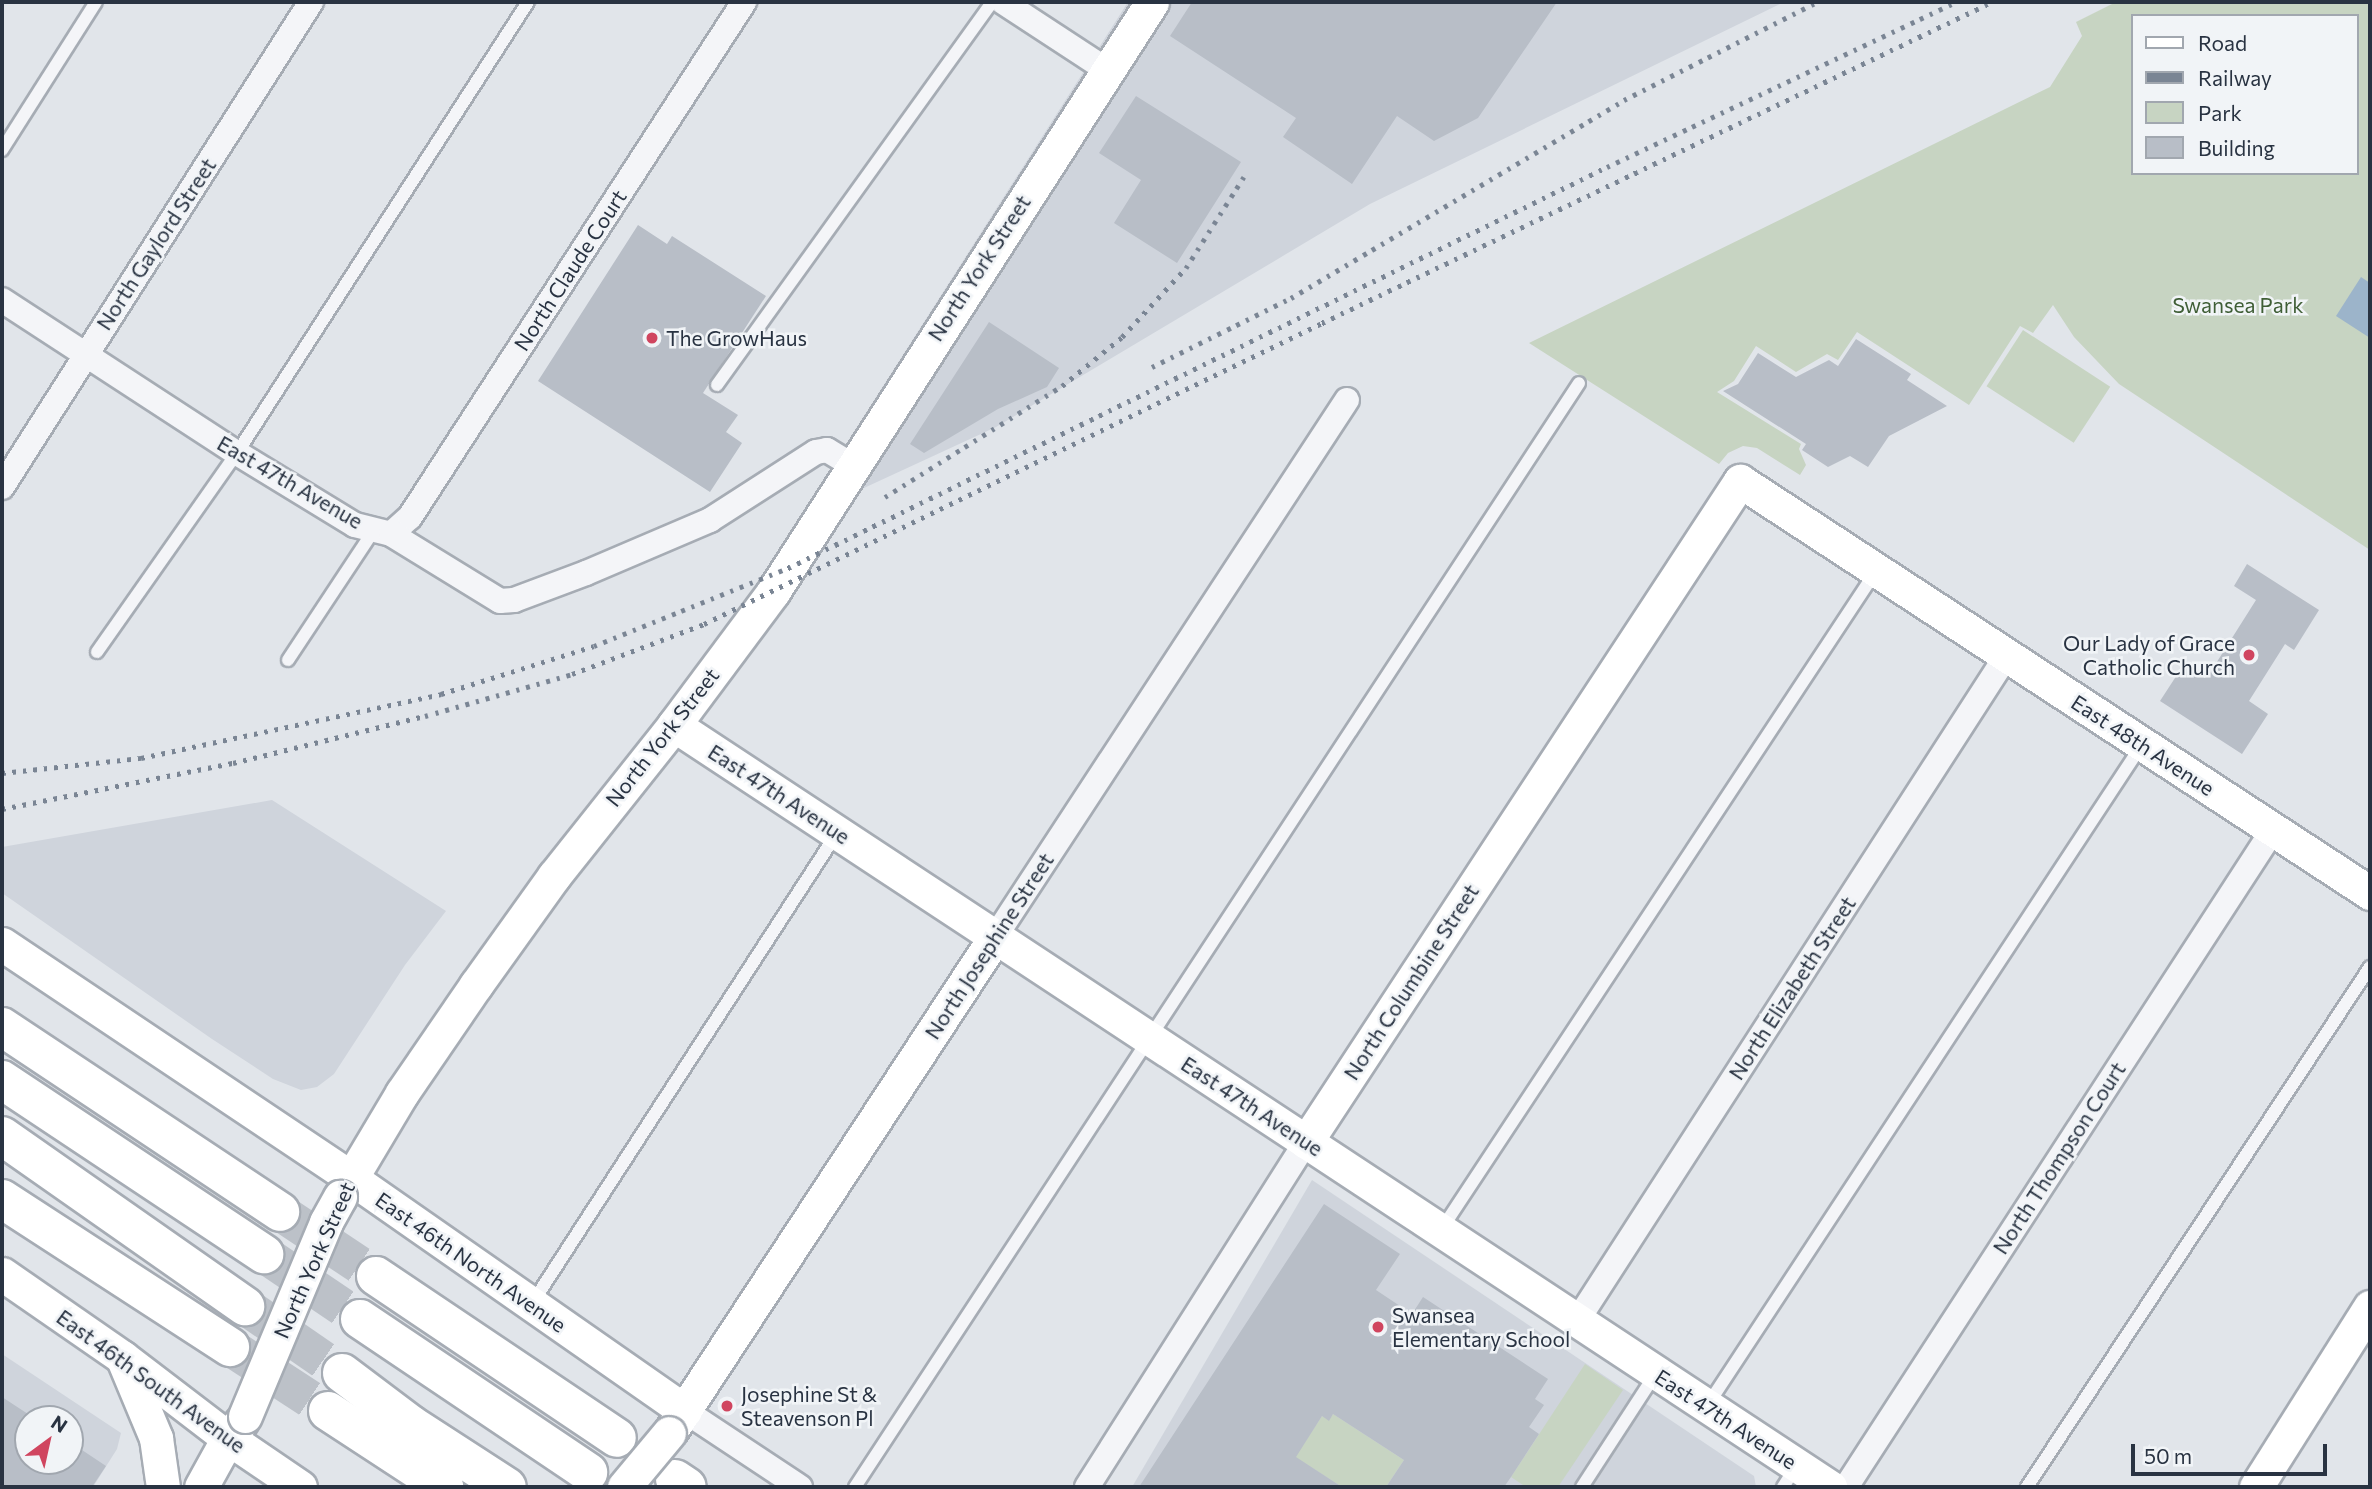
<!DOCTYPE html>
<style>
body{margin:0}
#map{position:relative;width:2372px;height:1489px;overflow:hidden;background:#e1e5ea;font-family:Commissioner,sans-serif}
div>[style]{position:absolute}
[style*='--x']{left:calc(var(--x)*1px);top:calc(var(--y)*1px);width:calc(var(--w)*1px);rotate:calc(var(--a)*1deg)}
.built>*{inset:0;background:#cfd4dc}
.green>*{inset:0;background:#c7d4c2;transform-origin:0 0}
.water>*{inset:0;background:#9cb4ca}
.building>*{inset:0;background:#b8bec7}
.highway-tunnel>*{height:38px;margin-top:-19px;transform-origin:0;background:repeating-linear-gradient(90deg,#bcc1c8 0 38px,transparent 0 57px)}
.roads{filter:drop-shadow(2px 0 #a6acb4) drop-shadow(-2px 0 #a6acb4) drop-shadow(0 2px #a6acb4) drop-shadow(0 -2px #a6acb4)}
.lane>*{height:12px;margin:-6px;padding:0 6px;transform-origin:6px;border-radius:6px;background:#f4f5f8}
.street>*{height:24px;margin:-12px;padding:0 12px;transform-origin:12px;border-radius:12px;background:#f4f5f8}
.secondary>*{height:33px;margin:-16.5px;padding:0 16.5px;transform-origin:16.5px;border-radius:16.5px;background:#fff}
.highway>*{height:38px;margin:-19px;padding:0 19px;transform-origin:19px;border-radius:19px;background:#fff}
.rail>*{height:5px;margin-top:-2.5px;transform-origin:0;background:repeating-linear-gradient(90deg,#7a8594 0 3.5px,transparent 0 10.5px)}
.bridges{filter:drop-shadow(2px 0 #a6acb4) drop-shadow(-2px 0 #a6acb4) drop-shadow(0 2px #a6acb4) drop-shadow(0 -2px #a6acb4)}
.secondary-bridge>*{height:33px;margin:-16.5px;padding:0 16.5px;transform-origin:16.5px;border-radius:16.5px;background:#fff}
.dots>*{width:19px;height:19px;translate:-50% -50%;box-sizing:border-box;border:4px solid #f1f4f7;border-radius:50%}
span{translate:-50% -50%;white-space:nowrap;text-align:center;line-height:1.15;-webkit-text-stroke:5px #f1f4f7;paint-order:stroke}
.street-label{font-size:21px;color:#293342}
.park-label{font-size:21px;color:#3f5e36}
.poi-label{font-size:21px;color:#293342}
.left{translate:0 -50%;text-align:left}
.right{translate:-100% -50%;text-align:right}
.frame{position:absolute;inset:0;border:4px solid #293342;pointer-events:none}
.legend{position:absolute;left:2131px;top:14px;width:228px;height:161px;box-sizing:border-box;background:#f1f4f7;border:2px solid #a1a7af;margin:0;padding:9px 12px;list-style:none;font-size:21px;color:#293342}
.legend li{display:flex;align-items:center;gap:14px;height:35px}
.legend b{width:35px;border:2px solid #a1a7af}
.north{position:absolute;left:14px;top:1405px;width:70px;height:70px;box-sizing:border-box;background:#f1f4f7;border:2px solid #a1a7af;border-radius:50%;rotate:33deg;font-size:19px;font-weight:700;line-height:28px;text-align:center;color:#293342}
.north::after{content:'';display:block;margin:auto;width:24px;height:32px;background:#d0455f;clip-path:polygon(50% 0,100% 100%,50% 72%,0 100%)}
.scale{position:absolute;left:2131px;top:1444px;width:196px;height:32px;box-sizing:border-box;border:4px solid #293342;border-top:0;padding-left:9px;font-size:21px;line-height:24px;white-space:nowrap;color:#293342;-webkit-text-stroke:5px #f1f4f7;paint-order:stroke}
</style>
<div id="map">
<div class="built">
<i style="clip-path:polygon(1128px 2px,1784px 2px,1370px 204px,996px 427px,799px 518px)"></i>
<i style="clip-path:polygon(272px 800px,446px 911px,405px 965px,334px 1074px,317px 1087px,301px 1090px,273px 1079px,212px 1039px,2px 893px,2px 847px)"></i>
<i style="clip-path:polygon(1312px 1180px,1754px 1476px,1756px 1487px,1132px 1487px)"></i>
<i style="clip-path:polygon(evenodd,2px 1354px,121px 1433px,117px 1449px,93px 1487px,2px 1487px,2px 1354px,28px 1419px,70px 1419px,70px 1461px,28px 1461px,28px 1419px)"></i>
</div>
<div class="green">
<i style="clip-path:polygon(evenodd,2116px 2px,2370px 2px,2370px 550px,2119px 384px,2074px 337px,2053px 305px,2033px 333px,2020px 326px,1969px 405px,1857px 332px,1838px 360px,1827px 354px,1796px 372px,1756px 346px,1734px 381px,1717px 392px,1801px 444px,1799px 449px,1806px 465px,1800px 475px,1757px 448px,1743px 446px,1728px 453px,1719px 464px,1529px 343px,2050px 87px,2082px 36px,2076px 22px,2116px 2px,2132px 16px,2356px 16px,2356px 173px,2132px 173px,2132px 16px)"></i>
<i style="left:2023px;top:330px;width:104px;height:67px;rotate:33deg"></i>
<i style="clip-path:polygon(1585px 1364px,1623px 1390px,1558px 1487px,1526px 1487px,1511px 1477px)"></i>
<i style="clip-path:polygon(1333px 1414px,1404px 1460px,1386px 1487px,1342px 1487px,1303px 1462px,1289px 1466px,1322px 1416px,1329px 1420px)"></i>
</div>
<div class="water">
<i style="clip-path:polygon(2361px 277px,2370px 283px,2370px 338px,2336px 316px)"></i>
</div>
<div class="building">
<i style="clip-path:polygon(1192px 2px,1557px 2px,1478px 118px,1434px 141px,1397px 116px,1352px 184px,1283px 137px,1296px 118px,1170px 36px)"></i>
<i style="clip-path:polygon(1136px 96px,1241px 162px,1177px 263px,1114px 223px,1141px 180px,1099px 153px)"></i>
<i style="clip-path:polygon(638px 225px,667px 244px,672px 236px,766px 296px,703px 393px,738px 415px,726px 432px,742px 443px,710px 492px,538px 381px)"></i>
<i style="clip-path:polygon(989px 322px,1059px 368px,1047px 387px,998px 409px,924px 453px,910px 444px)"></i>
<i style="clip-path:polygon(1856px 339px,1911px 374px,1907px 380px,1947px 406px,1889px 436px,1868px 467px,1850px 456px,1828px 467px,1802px 450px,1806px 444px,1723px 391px,1738px 384px,1758px 353px,1796px 377px,1829px 360px,1838px 366px)"></i>
<i style="clip-path:polygon(2247px 564px,2319px 610px,2294px 650px,2285px 644px,2249px 701px,2268px 714px,2242px 754px,2160px 701px,2186px 661px,2208px 676px,2256px 600px,2234px 586px)"></i>
<i style="clip-path:polygon(1324px 1204px,1400px 1254px,1376px 1290px,1412px 1314px,1423px 1297px,1548px 1379px,1535px 1399px,1544px 1405px,1529px 1427px,1539px 1434px,1511px 1477px,1504px 1487px,1386px 1487px,1404px 1460px,1333px 1414px,1329px 1421px,1322px 1416px,1296px 1457px,1342px 1487px,1139px 1487px)"></i>
<i style="clip-path:polygon(2px 1397px,28px 1414px,28px 1461px,70px 1461px,70px 1442px,106px 1466px,92px 1487px,2px 1487px)"></i>
</div>
<div class="highway-tunnel">
<i style="--x:280;--y:1212;--w:115;--a:33.7"></i>
<i style="--x:264;--y:1254;--w:116;--a:34.1"></i>
<i style="--x:245;--y:1306;--w:118;--a:34.6"></i>
<i style="--x:230;--y:1347;--w:117;--a:33.1"></i>
</div>
<div class="roads">
<div class="lane">
<i style="--x:2;--y:150;--w:175;--a:-57.6"></i>
<i style="--x:717;--y:385;--w:472;--a:-54.3"></i>
<i style="--x:97;--y:652;--w:243;--a:-54.9"></i>
<i style="--x:237;--y:453;--w:537;--a:-57.17"></i>
<i style="--x:288;--y:660;--w:156;--a:-56.5"></i>
<i style="--x:1441;--y:1230;--w:790;--a:-56.57"></i>
<i style="--x:533;--y:1302;--w:559;--a:-57.05"></i>
<i style="--x:1707;--y:1406;--w:790;--a:-56.67"></i>
<i style="--x:855;--y:1487;--w:1320;--a:-56.74"></i>
<i style="--x:1582;--y:1487;--w:136;--a:-57"></i>
<i style="--x:1783;--y:1487;--w:24;--a:-57"></i>
<i style="--x:2027;--y:1487;--w:623;--a:-56.59"></i>
</div>
<div class="street">
<i style="--x:1003;--y:2;--w:124;--a:33.2"></i>
<i style="--x:2;--y:300;--w:280;--a:33.1"></i>
<i style="--x:237;--y:453;--w:138;--a:31.4"></i>
<i style="--x:355;--y:525;--w:37;--a:14"></i>
<i style="--x:391;--y:534;--w:128;--a:31.6"></i>
<i style="--x:500;--y:601;--w:14;--a:-4"></i>
<i style="--x:514;--y:600;--w:77;--a:-20.6"></i>
<i style="--x:586;--y:573;--w:135;--a:-23.1"></i>
<i style="--x:710;--y:520;--w:126;--a:-32.7"></i>
<i style="--x:816;--y:452;--w:11;--a:-10"></i>
<i style="--x:827;--y:450;--w:29;--a:31"></i>
<i style="--x:2;--y:487;--w:575;--a:-57.5"></i>
<i style="--x:391;--y:534;--w:25;--a:-42"></i>
<i style="--x:410;--y:517;--w:614;--a:-57.03"></i>
<i style="--x:995;--y:937;--w:642;--a:-56.76"></i>
<i style="--x:1577;--y:1321;--w:793;--a:-57.15"></i>
<i style="--x:685;--y:1411;--w:138;--a:33.5"></i>
<i style="--x:1087;--y:1487;--w:409;--a:-57.6"></i>
<i style="--x:1846;--y:1487;--w:784;--a:-56.98"></i>
</div>
<div class="secondary">
<i style="--x:674;--y:725;--w:1385;--a:33.39"></i>
<i style="--x:2;--y:944;--w:420;--a:33.8"></i>
<i style="--x:351;--y:1178;--w:407;--a:34.9"></i>
<i style="--x:1306;--y:1142;--w:791;--a:-56.71"></i>
<i style="--x:1740;--y:481;--w:753;--a:33.18"></i>
<i style="--x:340;--y:1197;--w:121;--a:-59.2"></i>
<i style="--x:402;--y:1093;--w:131;--a:-55.6"></i>
<i style="--x:476;--y:985;--w:134;--a:-54.4"></i>
<i style="--x:554;--y:876;--w:193;--a:-51.5"></i>
<i style="--x:674;--y:725;--w:166;--a:-53.3"></i>
<i style="--x:773;--y:592;--w:701;--a:-57.28"></i>
<i style="--x:2;--y:1274;--w:146;--a:34.7"></i>
<i style="--x:122;--y:1357;--w:133;--a:37.4"></i>
<i style="--x:228;--y:1438;--w:87;--a:34.2"></i>
<i style="--x:123;--y:1359;--w:86;--a:67.3"></i>
<i style="--x:156;--y:1438;--w:49;--a:81.9"></i>
<i style="--x:672;--y:1429;--w:589;--a:-56.71"></i>
<i style="--x:201;--y:1487;--w:56;--a:-61.1"></i>
<i style="--x:228;--y:1438;--w:22;--a:-51"></i>
<i style="--x:2256;--y:1487;--w:213;--a:-57.7"></i>
</div>
<div class="highway">
<i style="--x:2;--y:1027;--w:334;--a:33.6"></i>
<i style="--x:2;--y:1080;--w:315;--a:33.6"></i>
<i style="--x:2;--y:1136;--w:297;--a:35"></i>
<i style="--x:2;--y:1199;--w:272;--a:33"></i>
<i style="--x:376;--y:1276;--w:290;--a:33.9"></i>
<i style="--x:360;--y:1319;--w:275;--a:33.9"></i>
<i style="--x:342;--y:1373;--w:86;--a:37"></i>
<i style="--x:411;--y:1425;--w:114;--a:32.9"></i>
<i style="--x:328;--y:1411;--w:139;--a:33.2"></i>
<i style="--x:675;--y:1479;--w:14;--a:34"></i>
</div>
</div>
<div class="rail">
<i style="--x:1152;--y:367;--w:155;--a:-26.4"></i>
<i style="--x:1291;--y:298;--w:387;--a:-30.7"></i>
<i style="--x:1624;--y:100;--w:216;--a:-26.9"></i>
<i style="--x:885;--y:497;--w:209;--a:-32.1"></i>
<i style="--x:1062;--y:386;--w:77;--a:-39.2"></i>
<i style="--x:1122;--y:337;--w:94;--a:-47.2"></i>
<i style="--x:1186;--y:268;--w:114;--a:-57.6"></i>
<i style="--x:2;--y:773;--w:140;--a:-6.2"></i>
<i style="--x:141;--y:758;--w:307;--a:-12"></i>
<i style="--x:441;--y:694;--w:160;--a:-17.4"></i>
<i style="--x:594;--y:646;--w:209;--a:-21.9"></i>
<i style="--x:788;--y:568;--w:912;--a:-26.09"></i>
<i style="--x:1607;--y:167;--w:386;--a:-25.3"></i>
<i style="--x:2;--y:809;--w:236;--a:-11.3"></i>
<i style="--x:233;--y:763;--w:198;--a:-13.8"></i>
<i style="--x:425;--y:716;--w:153;--a:-15.9"></i>
<i style="--x:572;--y:674;--w:141;--a:-20.7"></i>
<i style="--x:704;--y:624;--w:687;--a:-25.97"></i>
<i style="--x:1322;--y:323;--w:743;--a:-25.6"></i>
</div>
<div class="bridges">
<div class="secondary-bridge">
<i style="--x:245;--y:1416;--w:210;--a:-67.3"></i>
<i style="--x:326;--y:1222;--w:29;--a:-61"></i>
<i style="--x:624;--y:1487;--w:70;--a:-50.2"></i>
</div>
</div>
<div class="dots">
<i style="left:652px;top:338px;background:#d0455f"></i>
<i style="left:2249px;top:655px;background:#d0455f"></i>
<i style="left:1378px;top:1327px;background:#d0455f"></i>
<i style="left:727px;top:1406px;background:#d0455f"></i>
</div>
<div class="street-label">
<span style="left:156px;top:244px;rotate:-57deg">North Gaylord Street</span>
<span style="left:979px;top:268px;rotate:-57deg">North York Street</span>
<span style="left:570px;top:270px;rotate:-57deg">North Claude Court</span>
<span style="left:290px;top:482px;rotate:30deg">East 47th Avenue</span>
<span style="left:662px;top:737px;rotate:-52deg">North York Street</span>
<span style="left:2143px;top:745px;rotate:33deg">East 48th Avenue</span>
<span style="left:779px;top:794px;rotate:33deg">East 47th Avenue</span>
<span style="left:989px;top:946px;rotate:-57deg">North Josephine Street</span>
<span style="left:1411px;top:982px;rotate:-57deg">North Columbine Street</span>
<span style="left:1792px;top:988px;rotate:-57deg">North Elizabeth Street</span>
<span style="left:1252px;top:1106px;rotate:33deg">East 47th Avenue</span>
<span style="left:2059px;top:1158px;rotate:-57deg">North Thompson Court</span>
<span style="left:314px;top:1260px;rotate:-66deg">North York Street</span>
<span style="left:471px;top:1262px;rotate:35deg">East 46th North Avenue</span>
<span style="left:151px;top:1381px;rotate:36deg">East 46th South Avenue</span>
<span style="left:1726px;top:1419px;rotate:33deg">East 47th Avenue</span>
</div>
<div class="park-label">
<span style="left:2238px;top:305px">Swansea Park</span>
</div>
<div class="poi-label">
<span class="left" style="left:666px;top:338px">The GrowHaus</span>
<span class="right" style="left:2235px;top:655px">Our Lady of Grace<br>Catholic Church</span>
<span class="left" style="left:1392px;top:1327px">Swansea<br>Elementary School</span>
<span class="left" style="left:741px;top:1406px">Josephine St &amp;<br>Steavenson Pl</span>
</div>
<div class="frame"></div>
<ul class="legend">
<li><b style="height:9px;background:#fff"></b>Road</li>
<li><b style="height:9px;background:#7a8594"></b>Railway</li>
<li><b style="height:19px;background:#c7d4c2"></b>Park</li>
<li><b style="height:19px;background:#b8bec7"></b>Building</li>
</ul>
<div class="north">N</div>
<div class="scale">50 m</div>
</div>
